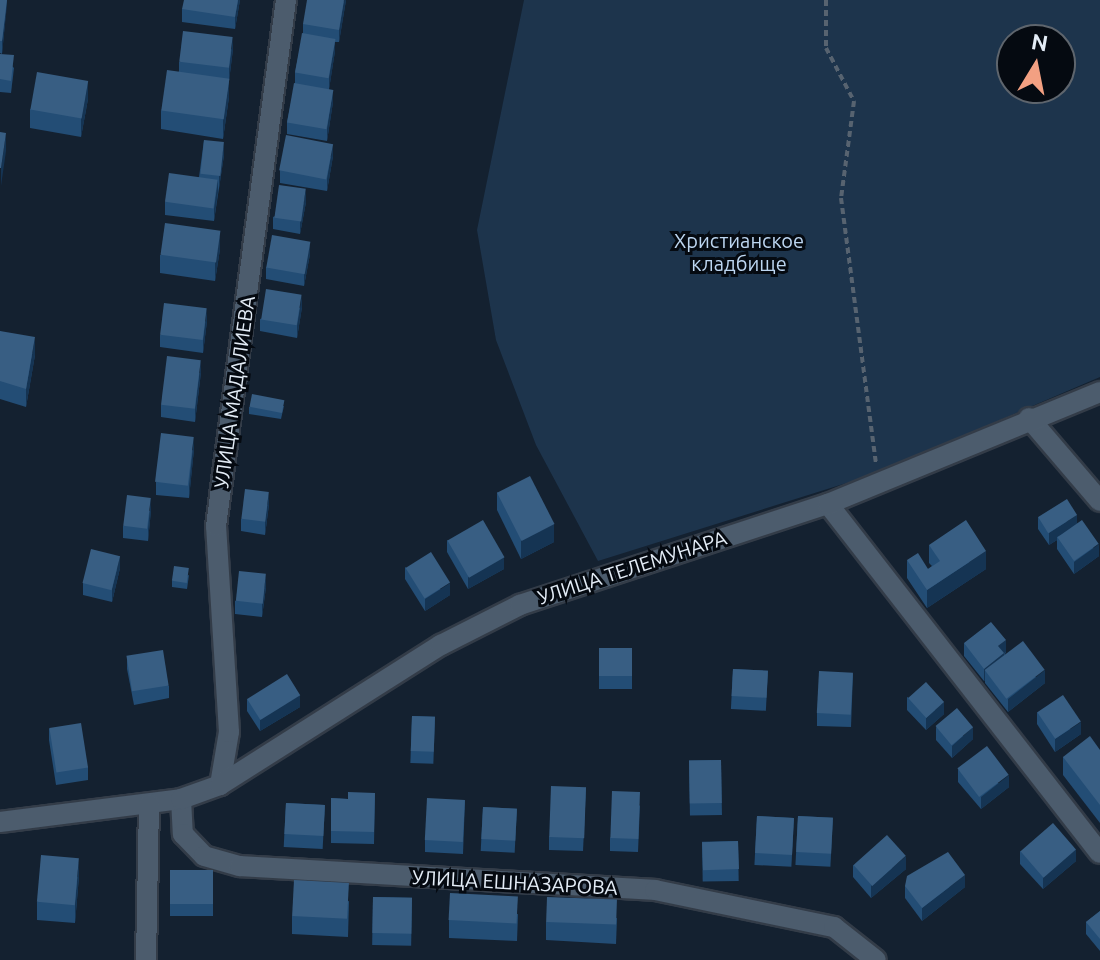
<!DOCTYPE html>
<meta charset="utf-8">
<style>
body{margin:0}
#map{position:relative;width:1100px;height:960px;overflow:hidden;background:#142130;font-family:Ubuntu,sans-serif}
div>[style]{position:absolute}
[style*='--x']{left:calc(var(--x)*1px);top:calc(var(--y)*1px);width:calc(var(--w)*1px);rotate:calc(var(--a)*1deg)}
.green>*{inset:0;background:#1d344c}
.path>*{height:4px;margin-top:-2px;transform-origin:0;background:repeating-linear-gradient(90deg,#576370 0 6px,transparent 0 10px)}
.roads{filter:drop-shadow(2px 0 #333c48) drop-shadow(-2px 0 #333c48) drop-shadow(0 2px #333c48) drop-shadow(0 -2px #333c48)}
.minor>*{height:20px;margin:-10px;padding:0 10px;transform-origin:10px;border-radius:10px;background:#4c5c6d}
.wall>*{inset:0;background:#234d75;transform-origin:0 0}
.shaded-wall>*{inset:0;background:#153453}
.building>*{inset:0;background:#385e83;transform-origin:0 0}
span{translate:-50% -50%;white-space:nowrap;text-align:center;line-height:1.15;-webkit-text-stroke:6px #050a11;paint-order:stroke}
.park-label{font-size:20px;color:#bdd6f1}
.street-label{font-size:20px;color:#e4edf7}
.north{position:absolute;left:996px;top:24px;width:80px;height:80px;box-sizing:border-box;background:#050a11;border:2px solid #5e656d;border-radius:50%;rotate:10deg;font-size:22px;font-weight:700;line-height:32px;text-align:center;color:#e4edf7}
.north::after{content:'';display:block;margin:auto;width:28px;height:36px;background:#f3a082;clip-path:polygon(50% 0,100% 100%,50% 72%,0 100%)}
</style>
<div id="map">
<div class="green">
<i style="clip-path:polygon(evenodd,524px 0,1100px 0,1100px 377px,872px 475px,598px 561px,536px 445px,496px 340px,477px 230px,524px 0,1012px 40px,1060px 40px,1060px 88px,1012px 88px,1012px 40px)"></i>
</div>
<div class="path">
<i style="--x:826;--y:0;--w:48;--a:90"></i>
<i style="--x:826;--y:48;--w:60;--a:62.2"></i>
<i style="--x:854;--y:101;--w:98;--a:97.6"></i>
<i style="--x:841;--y:198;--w:267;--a:82.5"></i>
</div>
<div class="roads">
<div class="minor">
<i style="--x:1029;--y:418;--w:109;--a:49.5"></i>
<i style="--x:828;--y:504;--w:442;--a:52.1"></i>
<i style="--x:220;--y:785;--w:54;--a:-80.4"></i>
<i style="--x:229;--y:732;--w:206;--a:-93.6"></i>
<i style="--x:216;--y:526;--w:531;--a:-82.42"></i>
<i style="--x:181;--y:799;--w:35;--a:87"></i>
<i style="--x:183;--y:834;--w:30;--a:46"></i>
<i style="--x:204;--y:856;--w:37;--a:16"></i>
<i style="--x:240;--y:866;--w:416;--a:3.3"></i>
<i style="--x:655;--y:890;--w:183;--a:11.7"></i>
<i style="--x:834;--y:927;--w:53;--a:38.2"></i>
<i style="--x:0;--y:822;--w:182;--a:-7.2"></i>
<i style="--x:181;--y:799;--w:41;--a:-19.7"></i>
<i style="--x:220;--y:785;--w:262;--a:-32.4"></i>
<i style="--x:441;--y:645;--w:89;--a:-26.9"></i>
<i style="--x:520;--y:605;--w:324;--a:-18.2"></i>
<i style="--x:828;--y:504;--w:294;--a:-22.4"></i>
<i style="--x:146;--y:960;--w:156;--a:-88.9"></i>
</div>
</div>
<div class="wall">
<i style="clip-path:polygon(0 0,7px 0,2px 54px,0 53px)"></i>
<i style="clip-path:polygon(240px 0,235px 29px,182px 22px,182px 9px)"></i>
<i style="clip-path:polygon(346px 0,339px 42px,335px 42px,335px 51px,329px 89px,333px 102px,327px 141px,287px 134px,287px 122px,295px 83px,295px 72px,303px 33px,303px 24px)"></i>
<i style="clip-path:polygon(233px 49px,229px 81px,229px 97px,223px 139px,161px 129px,161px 111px,179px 71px,179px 62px)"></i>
<i style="clip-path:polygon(0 54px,14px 68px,11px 93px,0 92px)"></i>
<i style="clip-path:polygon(88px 99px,81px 137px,30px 128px,30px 109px)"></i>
<i style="clip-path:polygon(204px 140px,224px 155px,214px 221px,165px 215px,165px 202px,199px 177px)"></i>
<i style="clip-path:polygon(333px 156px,327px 191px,280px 183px,280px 170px)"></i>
<i style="clip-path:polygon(306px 202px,300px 234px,273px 229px,273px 217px)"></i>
<i style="clip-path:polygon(220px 249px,215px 281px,160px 273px,160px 255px)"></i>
<i style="clip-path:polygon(310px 254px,304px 286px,266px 279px,266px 267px)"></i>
<i style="clip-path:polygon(302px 307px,297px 338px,260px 331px,260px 319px)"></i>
<i style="clip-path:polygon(207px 321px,203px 353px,160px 347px,160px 335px)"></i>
<i style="clip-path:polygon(0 331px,35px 355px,26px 407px,0 399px)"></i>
<i style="clip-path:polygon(201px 372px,195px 422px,161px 417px,161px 405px)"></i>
<i style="clip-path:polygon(284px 406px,281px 419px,249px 414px,249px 407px)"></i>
<i style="clip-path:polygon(194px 449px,189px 498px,156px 495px,156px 482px)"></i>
<i style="clip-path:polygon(497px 492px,554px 542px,521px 559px,497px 510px)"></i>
<i style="clip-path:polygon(269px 504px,265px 535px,241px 531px,241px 519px)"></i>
<i style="clip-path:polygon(151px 510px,148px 541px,123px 538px,123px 526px)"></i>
<i style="clip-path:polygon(1038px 517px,1077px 523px,1099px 556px,1074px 574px,1057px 549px,1057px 540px,1049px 545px,1038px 529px)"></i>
<i style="clip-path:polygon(447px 540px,504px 569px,468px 589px,447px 552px)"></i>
<i style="clip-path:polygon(929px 545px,986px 569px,927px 608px,907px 578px,907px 560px,928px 569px,932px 566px,929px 563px)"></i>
<i style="clip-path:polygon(405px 567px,450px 595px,425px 611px,405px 579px)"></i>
<i style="clip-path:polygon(120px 568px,112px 602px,83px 595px,83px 583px)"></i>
<i style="clip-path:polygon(189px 575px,187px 589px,172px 587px,172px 581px)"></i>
<i style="clip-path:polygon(266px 587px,262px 617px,235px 614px,235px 601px)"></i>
<i style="clip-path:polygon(964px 643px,1006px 652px,1004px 656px,1045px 683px,1008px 712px,985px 683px,985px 680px,984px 681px,964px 656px)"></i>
<i style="left:599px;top:648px;width:33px;height:41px"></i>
<i style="clip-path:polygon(127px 657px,169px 686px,169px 698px,134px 705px,127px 669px)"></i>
<i style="left:733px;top:669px;width:35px;height:40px;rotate:3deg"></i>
<i style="clip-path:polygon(853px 673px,851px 727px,817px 726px,817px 713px)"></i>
<i style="clip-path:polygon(907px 697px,944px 714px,926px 730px,907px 710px)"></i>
<i style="clip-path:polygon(247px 699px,300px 707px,260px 731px,247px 711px)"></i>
<i style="clip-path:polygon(1037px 712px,1081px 734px,1055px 752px,1037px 724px)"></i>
<i style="left:412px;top:716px;width:23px;height:47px;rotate:2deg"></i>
<i style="clip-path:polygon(936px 727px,973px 739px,952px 758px,936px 740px)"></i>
<i style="clip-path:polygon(49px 728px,88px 767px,88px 780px,56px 785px,49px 740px)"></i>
<i style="clip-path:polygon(1100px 750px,1100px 823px,1063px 775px,1063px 757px)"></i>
<i style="left:721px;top:760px;width:55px;height:32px;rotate:89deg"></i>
<i style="clip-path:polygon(958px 769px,1009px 787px,981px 809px,958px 782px)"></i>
<i style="clip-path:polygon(586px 787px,583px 851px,549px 850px,549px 837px)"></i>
<i style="clip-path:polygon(375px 793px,374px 844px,331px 843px,331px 798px,348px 799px)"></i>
<i style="clip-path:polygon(465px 800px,463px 854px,425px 852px,425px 840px)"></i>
<i style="left:286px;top:803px;width:39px;height:44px;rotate:3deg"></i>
<i style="clip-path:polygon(640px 805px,638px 852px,610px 851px,610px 838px)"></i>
<i style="left:483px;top:807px;width:34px;height:44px;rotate:3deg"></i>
<i style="left:757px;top:816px;width:37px;height:49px;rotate:3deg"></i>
<i style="left:798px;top:816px;width:35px;height:49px;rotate:3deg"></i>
<i style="left:738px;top:841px;width:40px;height:36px;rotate:89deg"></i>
<i style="clip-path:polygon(1020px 851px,1076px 861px,1043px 889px,1020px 864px)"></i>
<i style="clip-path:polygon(853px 865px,906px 869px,871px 898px,853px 877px)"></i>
<i style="left:170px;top:870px;width:43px;height:46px"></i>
<i style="clip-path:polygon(79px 876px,75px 923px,37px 920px,37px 902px)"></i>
<i style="clip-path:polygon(905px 886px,965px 887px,922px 921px,905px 898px)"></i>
<i style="left:373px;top:897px;width:39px;height:48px;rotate:1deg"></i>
<i style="clip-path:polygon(349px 901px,348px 937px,292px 934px,292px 916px)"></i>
<i style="clip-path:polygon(1100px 911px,1100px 951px,1086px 934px,1086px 922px)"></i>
<i style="clip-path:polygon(518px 914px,517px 941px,449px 938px,449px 920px)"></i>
<i style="clip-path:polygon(617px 918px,616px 944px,546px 940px,546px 922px)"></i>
</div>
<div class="shaded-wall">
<i style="clip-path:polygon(7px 0,7px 5px,2px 54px,2px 41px)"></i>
<i style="clip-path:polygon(238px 0,240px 0,235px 29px,235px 17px)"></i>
<i style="clip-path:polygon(344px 0,346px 0,339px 42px,339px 30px)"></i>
<i style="clip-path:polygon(233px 37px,233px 49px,229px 81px,229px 69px)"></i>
<i style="clip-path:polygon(335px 39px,335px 51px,329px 90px,329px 78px)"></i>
<i style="clip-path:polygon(229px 79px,229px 97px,223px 139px,223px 121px)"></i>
<i style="clip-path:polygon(88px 81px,88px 99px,81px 137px,81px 118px)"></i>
<i style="clip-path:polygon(333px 90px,333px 102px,327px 141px,327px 129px)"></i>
<i style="clip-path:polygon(6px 133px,6px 151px,1px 186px,1px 168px)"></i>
<i style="clip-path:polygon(224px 142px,224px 155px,219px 189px,219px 177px)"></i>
<i style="clip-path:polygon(333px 144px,333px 156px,327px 191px,327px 179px)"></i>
<i style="clip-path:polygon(218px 180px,218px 192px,214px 221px,214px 209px)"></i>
<i style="clip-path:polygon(306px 189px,306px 202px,300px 234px,300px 222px)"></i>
<i style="clip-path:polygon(220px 231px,220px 249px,215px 281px,215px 263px)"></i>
<i style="clip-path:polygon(310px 242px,310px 254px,304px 286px,304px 274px)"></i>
<i style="clip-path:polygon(302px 295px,302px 307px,297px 338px,297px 326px)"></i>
<i style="clip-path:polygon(207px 308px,207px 321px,203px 353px,203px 341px)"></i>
<i style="clip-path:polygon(35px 337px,35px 355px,26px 407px,26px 389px)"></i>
<i style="clip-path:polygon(201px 360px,201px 372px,195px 422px,195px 410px)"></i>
<i style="clip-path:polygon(194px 437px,194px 449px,189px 498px,189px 486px)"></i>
<i style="clip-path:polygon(269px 492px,269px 504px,265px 535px,265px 522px)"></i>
<i style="clip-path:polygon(151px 498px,151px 510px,148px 541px,148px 529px)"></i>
<i style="clip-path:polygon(1077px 515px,1077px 527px,1057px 537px,1057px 540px,1049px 545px,1049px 533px)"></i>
<i style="clip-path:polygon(554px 524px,554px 542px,521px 559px,521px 540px)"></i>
<i style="clip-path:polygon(1099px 544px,1099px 556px,1074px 574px,1074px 562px)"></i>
<i style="clip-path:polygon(986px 551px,986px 569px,927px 608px,927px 590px)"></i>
<i style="clip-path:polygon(120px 556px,120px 568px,112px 602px,112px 589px)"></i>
<i style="clip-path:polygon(504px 557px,504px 569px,468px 589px,468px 577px)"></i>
<i style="clip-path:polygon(266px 574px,266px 587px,262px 617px,262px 605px)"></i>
<i style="clip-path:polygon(450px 583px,450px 595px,425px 611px,425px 599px)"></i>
<i style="clip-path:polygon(1006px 640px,1006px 652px,1004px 654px,1004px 666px,985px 670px,985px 680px,984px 681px,984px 669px,998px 646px)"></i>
<i style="clip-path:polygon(1045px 670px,1045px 683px,1008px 712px,1008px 699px)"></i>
<i style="clip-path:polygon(300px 695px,300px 707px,260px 731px,260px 719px)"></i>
<i style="clip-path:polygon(944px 702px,944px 714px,926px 730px,926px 718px)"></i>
<i style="clip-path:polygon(1081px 722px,1081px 734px,1055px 752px,1055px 739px)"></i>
<i style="clip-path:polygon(973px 727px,973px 739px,952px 758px,952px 746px)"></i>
<i style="clip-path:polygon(1009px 775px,1009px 787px,981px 809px,981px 797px)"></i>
<i style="clip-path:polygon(1076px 849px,1076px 861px,1043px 889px,1043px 877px)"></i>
<i style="clip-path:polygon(906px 856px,906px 869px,871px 898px,871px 886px)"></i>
<i style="clip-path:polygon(79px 858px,79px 876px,75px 923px,75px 905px)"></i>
<i style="clip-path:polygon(965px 875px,965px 887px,922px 921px,922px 908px)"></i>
</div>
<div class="building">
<i style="clip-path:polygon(0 0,7px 0,2px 41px,0 41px)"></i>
<i style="clip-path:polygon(184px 0,238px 0,235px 17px,182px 9px)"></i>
<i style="clip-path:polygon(307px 0,344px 0,339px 30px,303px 24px)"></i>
<i style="left:183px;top:31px;width:50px;height:31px;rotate:7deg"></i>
<i style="left:302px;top:33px;width:34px;height:40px;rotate:10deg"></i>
<i style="clip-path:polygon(0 54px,14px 55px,11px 81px,0 79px)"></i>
<i style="left:167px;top:70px;width:63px;height:41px;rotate:8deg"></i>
<i style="left:37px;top:72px;width:52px;height:38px;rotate:10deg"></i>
<i style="left:294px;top:83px;width:40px;height:40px;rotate:10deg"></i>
<i style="clip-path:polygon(0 132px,6px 133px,1px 168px,0 168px)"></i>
<i style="left:286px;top:135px;width:48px;height:36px;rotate:11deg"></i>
<i style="left:204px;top:140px;width:20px;height:34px;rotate:6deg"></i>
<i style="left:169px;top:173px;width:49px;height:29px;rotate:8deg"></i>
<i style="left:279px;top:185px;width:27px;height:33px;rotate:8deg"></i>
<i style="left:165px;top:223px;width:56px;height:32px;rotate:8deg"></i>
<i style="left:272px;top:235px;width:39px;height:33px;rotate:10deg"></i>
<i style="left:266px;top:289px;width:36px;height:31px;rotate:9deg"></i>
<i style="left:164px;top:303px;width:43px;height:32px;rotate:7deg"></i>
<i style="clip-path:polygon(0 331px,35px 337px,26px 389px,0 381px)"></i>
<i style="left:167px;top:356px;width:34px;height:49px;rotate:7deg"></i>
<i style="left:252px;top:394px;width:33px;height:13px;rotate:11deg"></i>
<i style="left:161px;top:433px;width:33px;height:49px;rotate:7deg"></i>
<i style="left:530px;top:476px;width:54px;height:37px;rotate:63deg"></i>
<i style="left:245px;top:489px;width:24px;height:30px;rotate:7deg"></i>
<i style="left:127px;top:495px;width:24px;height:31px;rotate:7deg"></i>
<i style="left:1067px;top:499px;width:19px;height:34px;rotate:58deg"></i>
<i style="left:483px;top:520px;width:43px;height:41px;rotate:60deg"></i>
<i style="clip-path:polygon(966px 520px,986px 551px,927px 590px,907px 560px,918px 553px,928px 569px,940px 561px,929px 545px)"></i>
<i style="left:1082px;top:520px;width:29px;height:30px;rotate:55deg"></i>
<i style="left:91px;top:549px;width:30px;height:35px;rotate:14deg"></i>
<i style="left:431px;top:552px;width:36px;height:30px;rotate:58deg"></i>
<i style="left:174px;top:566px;width:15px;height:15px;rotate:8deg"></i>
<i style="left:239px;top:571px;width:27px;height:30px;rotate:6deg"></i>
<i style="clip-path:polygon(991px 622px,1006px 640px,998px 646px,1004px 653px,984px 669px,964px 643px)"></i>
<i style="left:1023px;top:641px;width:36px;height:48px;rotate:53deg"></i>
<i style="left:599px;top:648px;width:33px;height:28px"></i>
<i style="left:163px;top:650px;width:36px;height:37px;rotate:81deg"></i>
<i style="left:733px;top:669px;width:35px;height:27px;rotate:3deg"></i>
<i style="left:819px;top:671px;width:34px;height:42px;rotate:3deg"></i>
<i style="left:287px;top:674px;width:25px;height:47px;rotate:58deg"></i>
<i style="left:926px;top:682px;width:27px;height:24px;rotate:48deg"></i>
<i style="left:1063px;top:695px;width:32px;height:31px;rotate:56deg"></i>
<i style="left:957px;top:708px;width:25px;height:28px;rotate:50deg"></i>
<i style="left:412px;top:716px;width:23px;height:35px;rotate:2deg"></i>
<i style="left:81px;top:723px;width:45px;height:32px;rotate:81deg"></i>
<i style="clip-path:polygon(1090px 736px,1100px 750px,1100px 805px,1063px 757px)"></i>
<i style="left:987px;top:746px;width:36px;height:37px;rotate:53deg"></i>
<i style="left:721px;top:760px;width:43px;height:32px;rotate:89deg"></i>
<i style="left:551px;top:786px;width:35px;height:51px;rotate:2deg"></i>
<i style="left:612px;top:791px;width:28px;height:47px;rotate:2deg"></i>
<i style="clip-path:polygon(348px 792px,375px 793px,374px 832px,331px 831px,331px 798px,348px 799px)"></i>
<i style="left:427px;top:798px;width:38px;height:42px;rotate:3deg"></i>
<i style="left:286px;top:803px;width:39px;height:31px;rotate:3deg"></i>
<i style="left:483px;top:807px;width:34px;height:32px;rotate:3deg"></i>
<i style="left:757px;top:816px;width:37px;height:37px;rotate:3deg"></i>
<i style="left:798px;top:816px;width:35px;height:36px;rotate:3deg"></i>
<i style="left:1053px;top:823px;width:35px;height:43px;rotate:49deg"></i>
<i style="left:887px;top:835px;width:28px;height:45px;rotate:48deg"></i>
<i style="left:738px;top:841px;width:28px;height:36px;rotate:88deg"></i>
<i style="clip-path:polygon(948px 852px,965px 875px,922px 908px,905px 886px,907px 876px)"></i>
<i style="left:41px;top:855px;width:38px;height:47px;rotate:5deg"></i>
<i style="left:170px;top:870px;width:43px;height:34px"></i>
<i style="left:294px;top:880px;width:55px;height:36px;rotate:3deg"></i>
<i style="left:450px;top:893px;width:68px;height:27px;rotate:3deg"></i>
<i style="left:373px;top:897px;width:39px;height:36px;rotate:1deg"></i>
<i style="left:547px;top:897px;width:70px;height:25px;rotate:2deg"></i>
<i style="clip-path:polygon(1100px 911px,1100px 939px,1086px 922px)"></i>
</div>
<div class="park-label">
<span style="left:739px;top:252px">Христианское<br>кладбище</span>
</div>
<div class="street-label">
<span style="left:234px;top:392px;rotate:-82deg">УЛИЦА МАДАЛИЕВА</span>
<span style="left:632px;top:567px;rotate:-18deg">УЛИЦА ТЕЛЕМУНАРА</span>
<span style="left:515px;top:882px;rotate:3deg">УЛИЦА ЕШНАЗАРОВА</span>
</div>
<div class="north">N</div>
</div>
